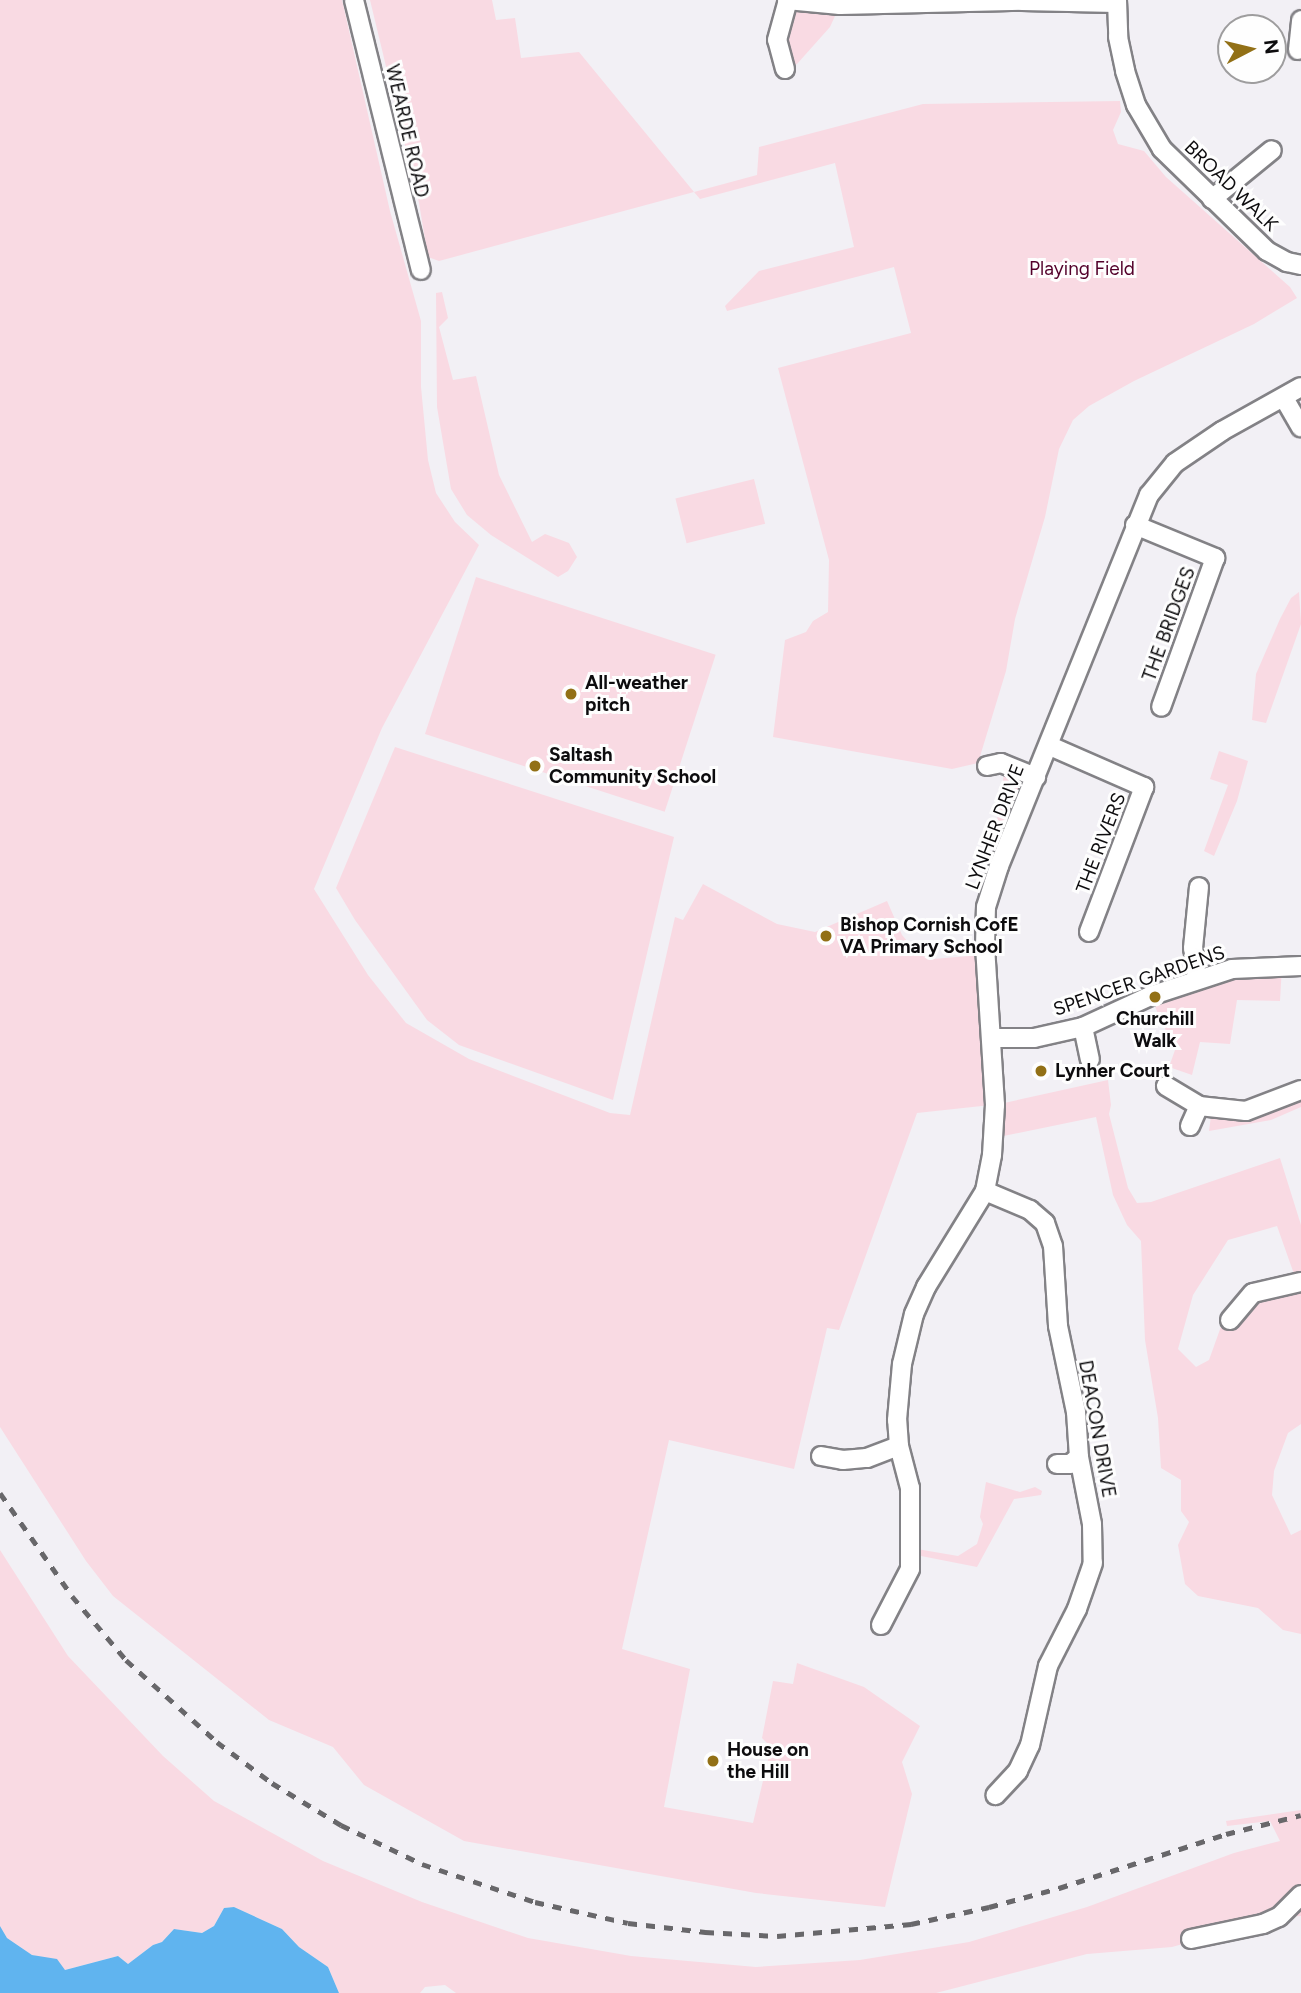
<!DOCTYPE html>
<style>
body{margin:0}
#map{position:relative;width:1301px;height:1993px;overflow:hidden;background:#f2f0f5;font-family:Figtree,sans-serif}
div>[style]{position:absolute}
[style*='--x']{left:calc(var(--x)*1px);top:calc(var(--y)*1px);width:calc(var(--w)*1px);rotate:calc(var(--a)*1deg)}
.green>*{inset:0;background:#f9dae3;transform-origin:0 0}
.water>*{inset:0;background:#60b4ef}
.roads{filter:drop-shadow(2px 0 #838286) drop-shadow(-2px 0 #838286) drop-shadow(0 2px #838286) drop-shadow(0 -2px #838286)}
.minor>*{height:18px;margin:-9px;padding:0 9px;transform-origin:9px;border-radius:9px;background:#fff}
.rail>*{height:5px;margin-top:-2.5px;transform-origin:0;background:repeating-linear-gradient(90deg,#68676a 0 9px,transparent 0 18px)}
.dots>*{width:19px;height:19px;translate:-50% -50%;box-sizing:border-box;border:4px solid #fefefe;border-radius:50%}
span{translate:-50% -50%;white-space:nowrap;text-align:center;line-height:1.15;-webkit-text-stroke:6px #fefefe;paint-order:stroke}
.street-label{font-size:19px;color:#0d0c0e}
.park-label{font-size:19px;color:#53002a}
.poi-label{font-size:19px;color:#0d0c0e;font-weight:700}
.left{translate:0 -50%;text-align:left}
.north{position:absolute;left:1217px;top:14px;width:70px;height:70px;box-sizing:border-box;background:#fefefe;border:2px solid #9e9d9e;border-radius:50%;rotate:83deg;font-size:19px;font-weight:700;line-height:28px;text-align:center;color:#0d0c0e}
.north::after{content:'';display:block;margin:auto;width:24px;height:32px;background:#927016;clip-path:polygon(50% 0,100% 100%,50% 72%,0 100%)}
</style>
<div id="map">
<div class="green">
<i style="clip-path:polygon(0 0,342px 0,390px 211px,421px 321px,421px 387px,428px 460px,436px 493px,455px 522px,479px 545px,382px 728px,314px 889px,368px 975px,406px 1023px,469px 1059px,610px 1113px,630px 1115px,675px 917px,683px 920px,703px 884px,777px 924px,815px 932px,887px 901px,902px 935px,919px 955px,933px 959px,981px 955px,991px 1105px,917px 1113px,839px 1330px,827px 1328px,794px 1469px,669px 1440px,622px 1649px,690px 1669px,664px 1807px,753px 1823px,771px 1747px,762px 1738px,773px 1681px,793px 1684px,797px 1663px,864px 1687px,920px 1726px,902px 1762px,912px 1794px,885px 1907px,756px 1893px,464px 1841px,364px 1785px,333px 1747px,269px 1720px,113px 1596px,86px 1561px,0 1427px)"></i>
<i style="clip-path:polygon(370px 0,492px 0,496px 20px,515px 18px,521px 58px,579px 52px,694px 192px,757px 175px,759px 147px,923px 104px,1120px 101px,1121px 112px,1113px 130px,1118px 144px,1144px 151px,1166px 177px,1290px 287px,1297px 298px,1254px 324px,1134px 381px,1089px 406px,1073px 420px,1059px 449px,1045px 517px,1015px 619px,1006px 671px,978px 763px,952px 769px,773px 737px,785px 640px,806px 632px,813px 621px,828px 612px,829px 560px,778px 368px,911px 333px,894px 267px,727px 311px,725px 306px,759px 271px,854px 247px,835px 163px,700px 199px,694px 192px,439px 261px,428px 257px,419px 203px)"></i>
<i style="clip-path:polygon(788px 0,840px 5px,830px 27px,797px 64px,785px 69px)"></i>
<i style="clip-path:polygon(442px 292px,448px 318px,439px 327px,453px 380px,476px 376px,499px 475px,532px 542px,545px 534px,569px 543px,577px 557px,568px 571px,558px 577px,491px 535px,467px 515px,451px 489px,437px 407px,436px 293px)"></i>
<i style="left:754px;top:479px;width:46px;height:81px;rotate:76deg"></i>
<i style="left:476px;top:577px;width:252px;height:165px;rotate:18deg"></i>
<i style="clip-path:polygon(1299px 592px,1301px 624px,1266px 723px,1252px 720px,1256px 674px,1280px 619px,1291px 598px)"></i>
<i style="clip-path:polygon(395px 747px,674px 837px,613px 1100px,459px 1045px,427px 1020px,355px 920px,336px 888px)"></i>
<i style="clip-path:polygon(1219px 751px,1248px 761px,1237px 801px,1214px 856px,1204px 851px,1228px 785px,1210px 779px)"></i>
<i style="clip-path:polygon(1006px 765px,1031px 778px,999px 853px,997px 810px)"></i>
<i style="clip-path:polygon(1282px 966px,1280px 1001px,1237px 1000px,1230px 1044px,1200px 1042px,1192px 1075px,1169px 1067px,1175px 1050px,1150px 996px)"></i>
<i style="clip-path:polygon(1108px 1080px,1111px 1105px,1109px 1114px,1128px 1188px,1137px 1203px,1151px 1202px,1280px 1158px,1301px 1225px,1301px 1273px,1294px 1274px,1277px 1226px,1228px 1240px,1193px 1295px,1178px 1349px,1196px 1367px,1209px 1360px,1223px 1321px,1253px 1293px,1301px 1282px,1301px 1424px,1288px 1433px,1274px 1471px,1272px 1495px,1291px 1535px,1301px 1530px,1301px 1634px,1283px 1630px,1258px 1608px,1198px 1596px,1185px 1584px,1178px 1545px,1189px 1522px,1181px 1511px,1181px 1480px,1161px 1468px,1158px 1418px,1145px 1340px,1141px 1241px,1127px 1225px,1113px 1195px,1096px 1117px,994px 1138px,995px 1105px)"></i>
<i style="clip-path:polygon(1301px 1090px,1301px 1107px,1271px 1120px,1209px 1131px,1212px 1108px,1246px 1111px)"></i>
<i style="clip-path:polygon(986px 1482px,1020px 1492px,1035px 1487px,1042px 1491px,1041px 1495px,1014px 1499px,977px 1567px,911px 1554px,911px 1548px,958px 1556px,977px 1544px,983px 1524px,980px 1517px)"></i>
<i style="clip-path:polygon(0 1550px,68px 1656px,163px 1756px,214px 1801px,323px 1861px,422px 1902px,528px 1938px,631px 1956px,756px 1967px,860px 1960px,969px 1942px,1087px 1907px,1234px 1853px,1280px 1841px,1270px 1821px,1227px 1826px,1226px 1821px,1301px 1810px,1301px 1916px,1279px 1917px,1172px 1947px,1087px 1954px,936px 1993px,456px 1993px,445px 1985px,425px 1987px,420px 1993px,339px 1993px,328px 1967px,299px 1947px,282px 1929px,234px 1907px,224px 1908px,214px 1926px,202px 1933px,174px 1929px,162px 1942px,153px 1945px,128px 1964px,118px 1956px,65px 1970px,52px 1960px,32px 1955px,7px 1938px,0 1926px)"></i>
</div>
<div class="water">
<i style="clip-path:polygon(234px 1907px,282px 1929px,299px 1947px,328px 1967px,339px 1993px,0 1993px,0 1926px,7px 1938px,32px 1955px,57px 1959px,65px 1970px,118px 1956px,128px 1964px,153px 1945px,162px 1942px,174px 1929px,202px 1933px,214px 1926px,224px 1908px)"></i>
</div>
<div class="roads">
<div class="minor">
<i style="--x:354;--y:0;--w:278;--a:76.1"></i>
<i style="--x:787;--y:0;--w:53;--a:5.4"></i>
<i style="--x:840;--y:5;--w:182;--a:-1.3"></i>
<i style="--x:1022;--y:1;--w:94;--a:1.2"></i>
<i style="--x:1117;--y:0;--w:37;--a:88"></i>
<i style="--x:1118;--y:37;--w:35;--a:78"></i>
<i style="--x:1125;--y:71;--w:36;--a:72"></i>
<i style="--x:1136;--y:105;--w:51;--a:59.4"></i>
<i style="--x:1162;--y:149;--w:146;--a:44.2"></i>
<i style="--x:1267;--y:251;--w:23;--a:29"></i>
<i style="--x:1287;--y:262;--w:14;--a:12"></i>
<i style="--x:1298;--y:50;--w:30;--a:-84"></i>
<i style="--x:785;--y:69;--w:30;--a:-105"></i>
<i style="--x:777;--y:40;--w:41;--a:-74.6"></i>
<i style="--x:1212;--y:199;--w:77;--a:-39.2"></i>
<i style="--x:1284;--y:398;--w:34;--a:60"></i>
<i style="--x:1135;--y:525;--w:87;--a:22.4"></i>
<i style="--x:1215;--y:558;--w:158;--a:109.9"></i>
<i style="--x:1050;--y:746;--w:103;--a:23.6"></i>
<i style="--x:1144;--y:787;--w:155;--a:110.8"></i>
<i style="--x:987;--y:766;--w:14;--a:-12"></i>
<i style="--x:1001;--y:763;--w:38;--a:22"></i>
<i style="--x:1197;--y:979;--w:31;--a:-97"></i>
<i style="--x:1193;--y:948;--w:61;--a:-84.4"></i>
<i style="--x:1083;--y:1027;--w:33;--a:78"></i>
<i style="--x:992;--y:1038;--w:42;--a:0"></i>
<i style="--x:1034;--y:1038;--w:50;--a:-12.7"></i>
<i style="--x:1083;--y:1027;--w:74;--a:-24.8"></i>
<i style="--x:1150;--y:996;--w:86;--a:-18.2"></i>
<i style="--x:1232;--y:969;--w:69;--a:-2.5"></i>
<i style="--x:1166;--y:1086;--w:39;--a:31"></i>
<i style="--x:1199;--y:1106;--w:47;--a:6.1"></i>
<i style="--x:1246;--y:1111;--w:59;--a:-20.9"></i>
<i style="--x:1190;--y:1126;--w:22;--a:-66"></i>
<i style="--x:985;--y:1191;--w:49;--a:22.9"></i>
<i style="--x:1030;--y:1210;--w:20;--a:41"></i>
<i style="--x:1045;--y:1223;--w:24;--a:71"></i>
<i style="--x:1053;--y:1246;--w:80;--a:86.4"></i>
<i style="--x:1058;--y:1326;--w:88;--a:78.2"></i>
<i style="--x:1076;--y:1412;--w:45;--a:86.2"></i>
<i style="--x:1079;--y:1457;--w:68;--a:79"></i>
<i style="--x:1092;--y:1524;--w:39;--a:89"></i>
<i style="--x:1093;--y:1563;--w:49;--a:109.2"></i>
<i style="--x:1077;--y:1609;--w:64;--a:117"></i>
<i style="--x:1048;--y:1666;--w:81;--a:102.8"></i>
<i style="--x:1030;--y:1745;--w:29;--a:115"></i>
<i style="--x:1018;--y:1771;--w:33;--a:133"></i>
<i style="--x:1230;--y:1320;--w:35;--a:-50"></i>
<i style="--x:1253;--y:1293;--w:49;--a:-12.9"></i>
<i style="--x:821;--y:1456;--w:22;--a:10"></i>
<i style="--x:843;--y:1460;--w:24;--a:-5"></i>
<i style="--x:867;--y:1458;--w:34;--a:-21"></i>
<i style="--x:1057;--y:1464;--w:13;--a:0"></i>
<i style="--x:1070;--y:1464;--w:11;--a:-38"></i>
<i style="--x:881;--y:1625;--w:63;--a:-62.6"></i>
<i style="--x:910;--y:1569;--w:81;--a:-90"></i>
<i style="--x:910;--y:1488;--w:43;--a:-104.7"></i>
<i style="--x:899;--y:1446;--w:26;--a:-94"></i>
<i style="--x:897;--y:1420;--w:56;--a:-84.9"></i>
<i style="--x:902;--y:1364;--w:51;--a:-76.5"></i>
<i style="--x:914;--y:1314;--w:30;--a:-66"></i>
<i style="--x:926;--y:1287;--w:113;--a:-58.4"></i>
<i style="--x:985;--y:1191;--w:37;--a:-79"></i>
<i style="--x:992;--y:1155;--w:50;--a:-86.6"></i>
<i style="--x:995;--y:1105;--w:158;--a:-93.6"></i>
<i style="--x:985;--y:947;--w:40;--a:-88.6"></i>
<i style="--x:986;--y:907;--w:43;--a:-72.4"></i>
<i style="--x:999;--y:866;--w:400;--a:-68"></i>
<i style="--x:1149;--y:495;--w:41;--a:-50.9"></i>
<i style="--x:1175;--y:463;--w:57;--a:-34.2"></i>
<i style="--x:1222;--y:431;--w:90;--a:-29.1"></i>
<i style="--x:1191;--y:1939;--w:74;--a:-11.8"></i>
<i style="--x:1263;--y:1924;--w:17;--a:-24"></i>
<i style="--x:1279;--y:1917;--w:31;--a:-45"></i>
</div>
</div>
<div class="rail">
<i style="--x:0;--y:1493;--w:126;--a:55"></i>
<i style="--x:72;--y:1596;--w:84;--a:49.8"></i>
<i style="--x:126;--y:1660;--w:122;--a:42"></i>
<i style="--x:217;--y:1742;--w:69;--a:36.7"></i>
<i style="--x:272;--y:1783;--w:81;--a:31.3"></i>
<i style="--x:341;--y:1825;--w:90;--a:25.7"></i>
<i style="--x:422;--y:1864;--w:119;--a:18.6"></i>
<i style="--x:535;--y:1902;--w:95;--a:12.7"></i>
<i style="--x:628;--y:1923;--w:78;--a:6.7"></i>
<i style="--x:705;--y:1932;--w:72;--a:3.2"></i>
<i style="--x:777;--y:1936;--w:135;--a:-5.1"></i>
<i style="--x:911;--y:1924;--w:80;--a:-12.3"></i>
<i style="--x:989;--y:1907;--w:73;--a:-15.2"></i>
<i style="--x:1059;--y:1888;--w:176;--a:-17.9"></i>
<i style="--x:1226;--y:1834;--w:77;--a:-14.2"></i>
</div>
<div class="dots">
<i style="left:571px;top:694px;background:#927016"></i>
<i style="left:535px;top:766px;background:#927016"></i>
<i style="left:826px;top:936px;background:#927016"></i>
<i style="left:1155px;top:997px;background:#927016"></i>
<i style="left:1041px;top:1071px;background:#927016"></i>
<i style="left:713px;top:1761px;background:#927016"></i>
</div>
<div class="street-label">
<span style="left:407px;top:131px;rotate:77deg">WEARDE ROAD</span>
<span style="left:1231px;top:186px;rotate:44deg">BROAD WALK</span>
<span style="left:1169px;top:624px;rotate:-70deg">THE BRIDGES</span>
<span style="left:995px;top:827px;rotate:-69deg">LYNHER DRIVE</span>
<span style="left:1101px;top:843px;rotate:-69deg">THE RIVERS</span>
<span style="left:1139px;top:981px;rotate:-19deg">SPENCER GARDENS</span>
<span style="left:1097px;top:1429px;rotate:80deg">DEACON DRIVE</span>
</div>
<div class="park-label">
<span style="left:1082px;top:269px">Playing Field</span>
</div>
<div class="poi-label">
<span class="left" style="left:585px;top:694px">All-weather<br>pitch</span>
<span class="left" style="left:549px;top:766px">Saltash<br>Community School</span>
<span class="left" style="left:840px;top:936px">Bishop Cornish CofE<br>VA Primary School</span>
<span style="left:1155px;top:1030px">Churchill<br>Walk</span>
<span class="left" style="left:1055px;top:1071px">Lynher Court</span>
<span class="left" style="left:727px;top:1761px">House on<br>the Hill</span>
</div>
<div class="north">N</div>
</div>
